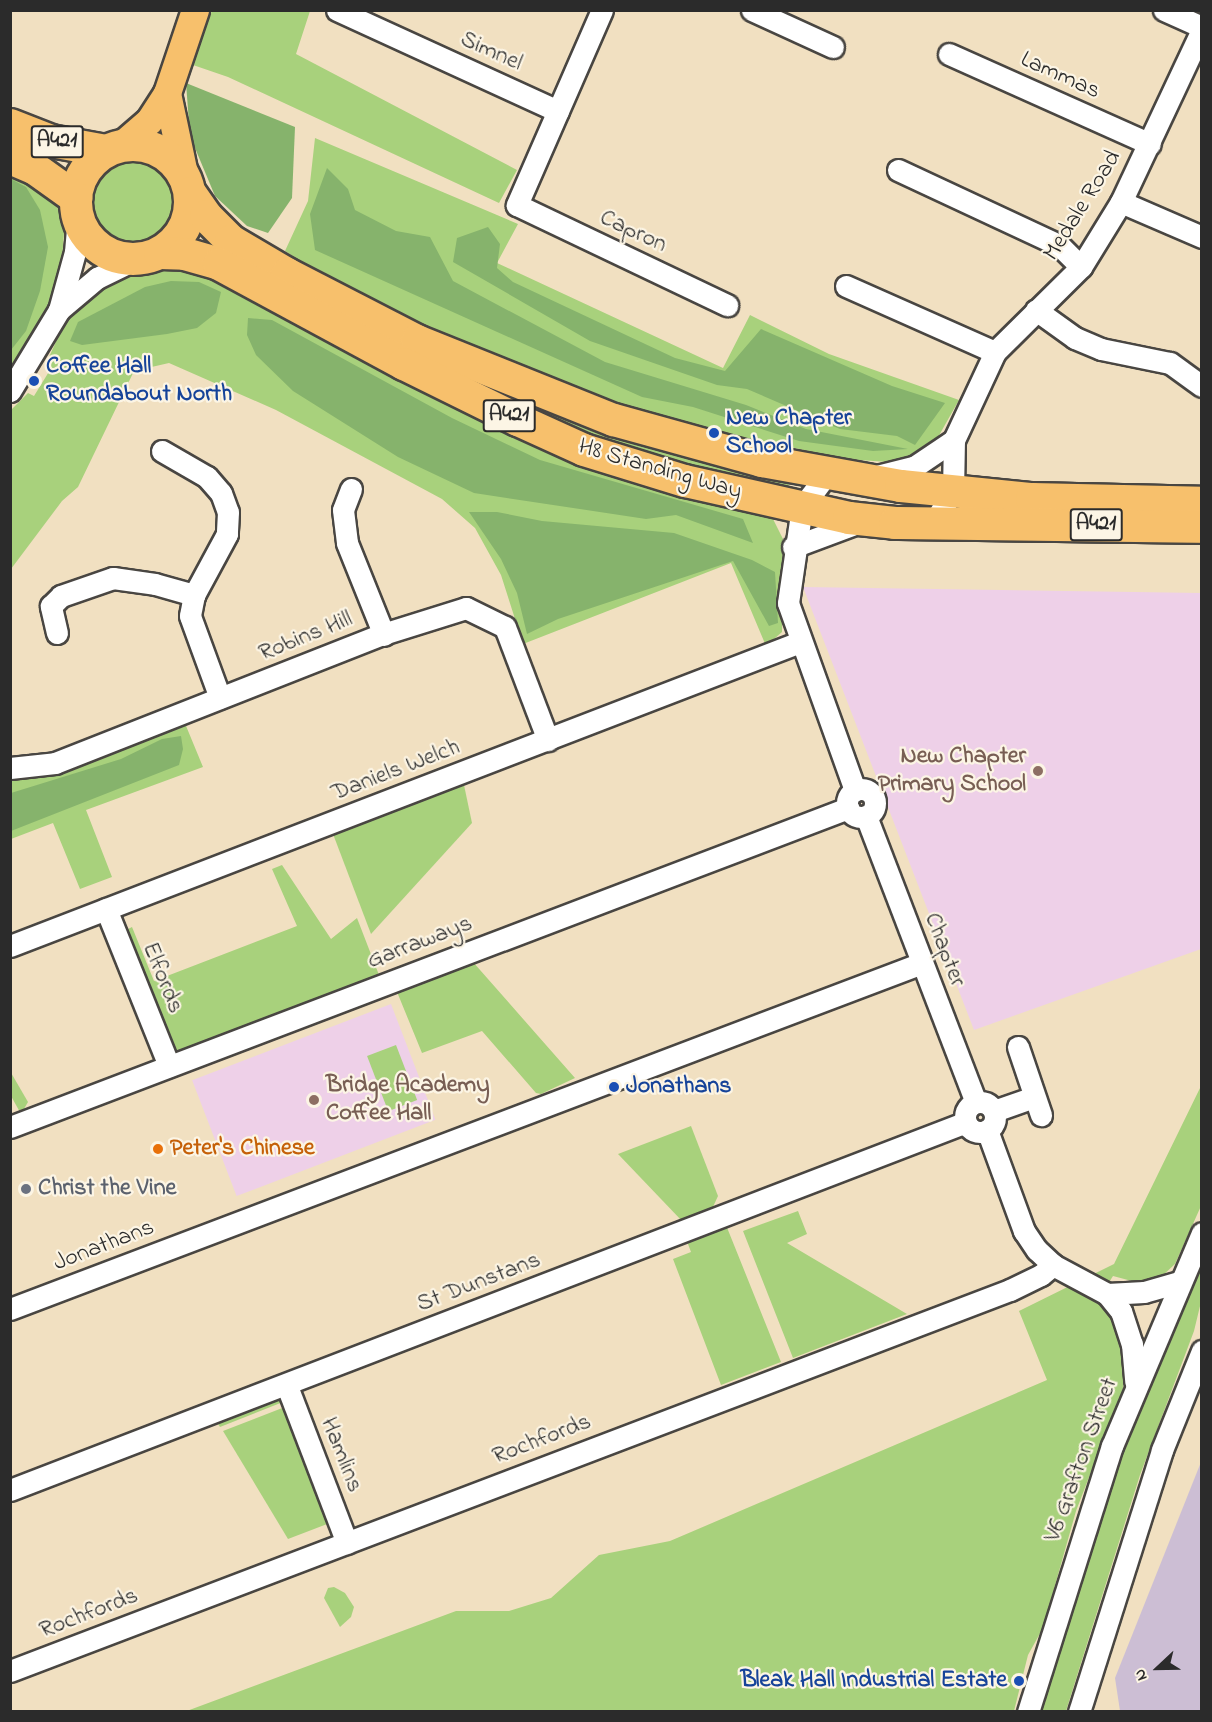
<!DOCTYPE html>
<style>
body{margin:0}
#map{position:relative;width:1212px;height:1722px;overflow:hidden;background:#f1e0c1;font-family:"Indie Flower",sans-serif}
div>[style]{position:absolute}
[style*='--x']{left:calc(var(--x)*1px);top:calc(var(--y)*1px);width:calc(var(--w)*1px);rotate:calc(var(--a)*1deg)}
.built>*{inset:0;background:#eed0e8;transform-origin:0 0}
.industrial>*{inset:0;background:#ccbed4}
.green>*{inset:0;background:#a8d17c;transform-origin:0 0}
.round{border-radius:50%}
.forest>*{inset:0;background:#86b36c}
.roads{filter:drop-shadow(2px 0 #494642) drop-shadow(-2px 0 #494642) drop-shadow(0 2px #494642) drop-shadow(0 -2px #494642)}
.minor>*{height:21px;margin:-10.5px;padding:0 10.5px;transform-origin:10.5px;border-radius:10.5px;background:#fff}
.minor>.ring{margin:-10.5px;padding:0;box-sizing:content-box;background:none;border:21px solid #fff;border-radius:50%}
.major>*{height:27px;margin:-13.5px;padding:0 13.5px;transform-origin:13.5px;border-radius:13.5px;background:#f7c06c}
.highway>*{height:32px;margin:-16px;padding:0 16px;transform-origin:16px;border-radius:16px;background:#f7c06c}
.highway>.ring{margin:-16px;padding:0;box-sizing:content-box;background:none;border:32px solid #f7c06c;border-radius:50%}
.dots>*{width:16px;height:16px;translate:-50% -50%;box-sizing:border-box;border:3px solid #fcf5e5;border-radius:50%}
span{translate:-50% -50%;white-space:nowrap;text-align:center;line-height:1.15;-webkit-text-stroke:4.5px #fcf5e5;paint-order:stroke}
.shield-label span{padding:2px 4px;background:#fcf5e5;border:2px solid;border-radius:4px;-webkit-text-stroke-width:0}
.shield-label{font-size:22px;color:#2b2b2b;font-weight:700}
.street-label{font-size:24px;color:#2b2b2b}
.transit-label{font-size:24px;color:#164399;font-weight:700}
.left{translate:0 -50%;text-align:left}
.right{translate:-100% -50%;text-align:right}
.education-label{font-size:24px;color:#785e54;font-weight:700}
.food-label{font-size:24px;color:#c56008;font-weight:700}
.worship-label{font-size:24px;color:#5b616d;font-weight:700}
.frame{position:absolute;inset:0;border:12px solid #2b2b2b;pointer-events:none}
.north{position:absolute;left:1128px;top:1638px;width:60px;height:60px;-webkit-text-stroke:4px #fcf5e5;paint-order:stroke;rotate:248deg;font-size:16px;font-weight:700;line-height:24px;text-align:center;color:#2b2b2b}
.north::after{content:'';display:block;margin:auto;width:21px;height:27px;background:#2b2b2b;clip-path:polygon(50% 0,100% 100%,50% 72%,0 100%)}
</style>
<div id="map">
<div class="built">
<i style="clip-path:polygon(803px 587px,1201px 593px,1201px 949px,974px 1030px)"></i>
<i style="left:391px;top:1004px;width:124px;height:213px;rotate:69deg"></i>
</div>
<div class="industrial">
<i style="clip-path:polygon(1201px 1462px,1201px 1711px,1120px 1711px,1115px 1678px)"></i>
</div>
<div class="green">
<i style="clip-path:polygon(212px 11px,310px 11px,296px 54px,517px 170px,499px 203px,228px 77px,193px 65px,199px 43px,195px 42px)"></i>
<i style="clip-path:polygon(315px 138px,518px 224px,497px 263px,723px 368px,750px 315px,829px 354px,959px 400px,937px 439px,901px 463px,846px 459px,627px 413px,531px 379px,355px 296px,285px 251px,308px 201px)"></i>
<i class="round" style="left:89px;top:155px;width:88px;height:88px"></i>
<i style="clip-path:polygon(11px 163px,61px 205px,65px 219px,62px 263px,52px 296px,36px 333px,11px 375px)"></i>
<i style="clip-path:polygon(172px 261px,223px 278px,771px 515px,783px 539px,782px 632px,766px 646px,731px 563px,523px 644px,501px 575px,475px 528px,442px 499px,276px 410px,169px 363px,134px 371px,78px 487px,62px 501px,11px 569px,11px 410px,28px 393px,34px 396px,50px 370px,45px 366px,68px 315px,102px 285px,151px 265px)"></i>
<i style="clip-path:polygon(284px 276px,786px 481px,795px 493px,671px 466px,545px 421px)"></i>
<i style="clip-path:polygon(184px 721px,203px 767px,86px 810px,112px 877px,80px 889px,53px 823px,11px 839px,11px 775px)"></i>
<i style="clip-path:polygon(464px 785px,472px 823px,371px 934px,333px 834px)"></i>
<i style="clip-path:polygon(282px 865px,331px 939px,357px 918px,379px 975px,179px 1052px,170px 1049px,122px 932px,132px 927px,154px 981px,297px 926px,272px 869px)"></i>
<i style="clip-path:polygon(473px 962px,575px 1078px,541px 1094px,536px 1093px,482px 1031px,422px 1053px,395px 987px)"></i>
<i style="left:396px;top:1045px;width:59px;height:31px;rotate:69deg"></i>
<i style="clip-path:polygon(10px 1071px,28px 1102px,21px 1114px,11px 1096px)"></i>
<i style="clip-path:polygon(1201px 1086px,1201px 1206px,1175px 1264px,1160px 1278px,1143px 1284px,1113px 1276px,1101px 1295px,1121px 1321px,1125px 1366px,1123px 1389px,1076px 1511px,1043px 1628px,1028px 1655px,1014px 1711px,184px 1712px,456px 1611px,509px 1611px,551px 1598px,599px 1555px,670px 1541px,1047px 1380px,1019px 1311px,1114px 1264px)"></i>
<i style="clip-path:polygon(691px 1126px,718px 1196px,712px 1209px,682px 1221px,618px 1154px)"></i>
<i style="clip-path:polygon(798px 1211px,807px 1234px,787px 1243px,907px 1314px,793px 1358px,743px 1231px)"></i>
<i style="clip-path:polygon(726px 1225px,781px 1362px,721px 1385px,673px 1259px,691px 1252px,685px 1236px)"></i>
<i style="clip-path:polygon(1201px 1250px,1201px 1302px,1194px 1331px,1140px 1475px,1066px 1711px,1034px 1712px,1109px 1472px)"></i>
<i style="clip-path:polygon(278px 1395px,288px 1400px,220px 1427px,214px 1417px)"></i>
<i style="clip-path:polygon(290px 1405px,335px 1521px,288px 1539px,223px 1431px)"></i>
<i style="clip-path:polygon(334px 1587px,345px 1593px,354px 1607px,351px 1617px,340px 1627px,324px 1598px,328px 1588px)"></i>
</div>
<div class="forest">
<i style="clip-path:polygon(186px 83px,295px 127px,292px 198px,268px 233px,247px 226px,215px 196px,190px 136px)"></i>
<i style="clip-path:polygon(327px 168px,348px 189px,355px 210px,396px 231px,430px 237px,453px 281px,605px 362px,746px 405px,806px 429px,908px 449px,873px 451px,799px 441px,693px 407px,642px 397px,315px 250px,310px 214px)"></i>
<i style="clip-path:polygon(11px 179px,26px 187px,40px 210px,48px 247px,40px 291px,26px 331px,11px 350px)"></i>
<i style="clip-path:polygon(488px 227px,500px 244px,497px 268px,513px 282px,675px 358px,725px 371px,761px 329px,892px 386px,945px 403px,915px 445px,897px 436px,840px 429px,747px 389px,717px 385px,590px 341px,453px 262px,457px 238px)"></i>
<i style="clip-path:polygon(171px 281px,199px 282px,221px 292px,216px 313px,197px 328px,167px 334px,82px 345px,70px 341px,78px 322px,145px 287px)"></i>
<i style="clip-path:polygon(248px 318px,272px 320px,452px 418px,540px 460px,743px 519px,753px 543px,676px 515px,646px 519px,474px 493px,398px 457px,293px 391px,256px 355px,247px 335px)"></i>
<i style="clip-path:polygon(469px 512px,497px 512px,542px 521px,674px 533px,752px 560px,775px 572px,778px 623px,769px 626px,733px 561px,558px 619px,527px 634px,517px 593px,501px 559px)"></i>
<i style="clip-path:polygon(181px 736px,183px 749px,179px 765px,11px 831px,11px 793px,121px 759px,162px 739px)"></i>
</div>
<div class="roads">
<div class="minor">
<i style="--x:337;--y:10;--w:243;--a:24.6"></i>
<i style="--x:602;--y:10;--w:213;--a:113.6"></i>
<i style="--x:517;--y:205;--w:233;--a:25.5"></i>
<i style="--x:752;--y:10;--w:89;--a:24.6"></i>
<i style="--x:1164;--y:10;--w:42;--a:24.1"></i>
<i style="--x:949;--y:54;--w:220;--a:24.1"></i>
<i style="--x:898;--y:170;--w:178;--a:25"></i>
<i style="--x:1059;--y:245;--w:31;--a:45"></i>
<i style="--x:1121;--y:202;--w:88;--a:23.4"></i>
<i style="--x:846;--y:286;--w:163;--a:23.9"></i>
<i style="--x:59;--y:310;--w:50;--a:-40.1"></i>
<i style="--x:97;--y:278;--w:41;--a:-25.9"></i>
<i style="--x:1036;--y:310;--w:48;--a:35.7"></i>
<i style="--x:1075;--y:338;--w:28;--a:23"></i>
<i style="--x:1101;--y:349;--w:70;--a:11.5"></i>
<i style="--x:1170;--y:363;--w:39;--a:36"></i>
<i style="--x:10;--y:391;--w:95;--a:-58.8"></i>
<i style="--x:59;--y:310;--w:60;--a:-74.6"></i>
<i style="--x:75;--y:252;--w:35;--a:-85"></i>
<i style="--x:162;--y:451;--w:52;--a:30"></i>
<i style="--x:207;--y:477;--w:21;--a:49"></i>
<i style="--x:221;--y:493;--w:20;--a:70"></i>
<i style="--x:228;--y:512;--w:22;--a:93"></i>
<i style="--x:227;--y:534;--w:69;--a:118.4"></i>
<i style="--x:194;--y:595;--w:21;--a:101"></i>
<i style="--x:190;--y:616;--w:87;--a:69.9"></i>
<i style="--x:827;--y:474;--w:41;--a:127.1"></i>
<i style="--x:802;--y:507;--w:97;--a:98.3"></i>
<i style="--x:788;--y:603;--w:199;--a:70.3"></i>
<i style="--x:877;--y:476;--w:38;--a:-14"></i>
<i style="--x:914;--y:467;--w:48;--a:-34"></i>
<i style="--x:351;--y:489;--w:22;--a:111"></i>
<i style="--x:343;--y:510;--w:33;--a:83"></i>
<i style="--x:347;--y:543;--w:99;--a:68.1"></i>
<i style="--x:932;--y:525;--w:40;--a:-58"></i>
<i style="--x:953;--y:491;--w:51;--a:-88.9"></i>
<i style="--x:954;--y:440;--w:97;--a:-65"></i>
<i style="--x:995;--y:352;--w:121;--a:-44.7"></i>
<i style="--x:1081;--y:267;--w:76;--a:-58.4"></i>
<i style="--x:1121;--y:202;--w:190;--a:-64.8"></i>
<i style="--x:793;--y:547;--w:72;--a:-20.5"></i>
<i style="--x:57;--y:633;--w:28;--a:-103"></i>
<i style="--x:51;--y:606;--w:14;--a:-45"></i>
<i style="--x:61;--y:596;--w:55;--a:-19.1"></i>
<i style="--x:113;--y:578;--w:42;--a:8.1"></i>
<i style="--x:155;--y:584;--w:41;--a:15.8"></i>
<i style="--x:10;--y:768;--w:45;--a:-6.3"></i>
<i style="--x:55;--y:763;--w:352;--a:-21.5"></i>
<i style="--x:383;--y:634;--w:87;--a:-17.4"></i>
<i style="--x:466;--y:608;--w:43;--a:26"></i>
<i style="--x:505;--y:627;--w:121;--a:69.2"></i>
<i class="ring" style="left:847px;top:789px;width:7px;height:7px"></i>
<i style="--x:866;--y:816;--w:306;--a:69"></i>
<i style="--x:106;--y:909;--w:169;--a:68.1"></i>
<i style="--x:10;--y:946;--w:846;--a:-21.05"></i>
<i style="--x:1018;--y:1047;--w:72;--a:71.3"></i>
<i class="ring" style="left:965px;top:1102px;width:9px;height:9px"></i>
<i style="--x:994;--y:1111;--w:42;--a:-19.3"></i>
<i style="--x:10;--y:1127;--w:897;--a:-20.84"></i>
<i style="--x:987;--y:1130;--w:108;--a:69.9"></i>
<i style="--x:1024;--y:1231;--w:23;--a:56"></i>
<i style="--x:1037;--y:1250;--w:22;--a:43"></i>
<i style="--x:1053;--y:1265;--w:61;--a:28.2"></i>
<i style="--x:1107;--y:1294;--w:22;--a:51"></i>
<i style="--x:1121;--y:1311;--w:35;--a:72"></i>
<i style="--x:1132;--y:1344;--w:38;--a:85"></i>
<i style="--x:1107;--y:1294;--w:37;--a:-3"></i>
<i style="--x:1144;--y:1292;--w:36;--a:-16"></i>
<i style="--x:10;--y:1309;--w:975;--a:-20.78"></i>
<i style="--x:287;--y:1386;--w:168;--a:69.1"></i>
<i style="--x:10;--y:1490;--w:1024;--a:-21.05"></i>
<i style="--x:10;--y:1671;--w:1070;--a:-20.86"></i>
<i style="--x:1010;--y:1290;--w:34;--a:-26"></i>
<i style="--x:1041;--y:1275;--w:16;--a:-40"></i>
<i style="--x:1028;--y:1712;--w:279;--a:-72.5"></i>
<i style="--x:1112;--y:1446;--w:231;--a:-67.1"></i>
<i style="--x:1079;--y:1712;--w:275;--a:-72.4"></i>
<i style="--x:1162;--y:1450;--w:107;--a:-68"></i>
</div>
<div class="major">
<i style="--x:167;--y:93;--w:83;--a:78.1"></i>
<i style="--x:120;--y:146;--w:38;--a:-41"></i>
<i style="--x:149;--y:121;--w:33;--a:-57"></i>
<i style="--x:167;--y:93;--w:88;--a:-71.4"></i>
</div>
<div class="highway">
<i style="--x:10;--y:125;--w:44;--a:21.3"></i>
<i style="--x:51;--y:141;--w:56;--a:10.3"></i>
<i class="ring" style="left:76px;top:145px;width:82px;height:82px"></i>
<i style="--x:10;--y:158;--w:26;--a:23"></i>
<i style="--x:34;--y:168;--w:52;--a:35.5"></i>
<i style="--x:190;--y:193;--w:28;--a:55"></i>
<i style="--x:206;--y:216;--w:35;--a:45"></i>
<i style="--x:231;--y:241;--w:65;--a:30.5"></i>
<i style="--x:287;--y:274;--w:146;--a:27.3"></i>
<i style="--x:417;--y:341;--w:212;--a:21.9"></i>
<i style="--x:614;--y:420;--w:154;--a:15.5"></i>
<i style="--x:762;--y:461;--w:141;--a:10.2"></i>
<i style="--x:901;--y:486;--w:132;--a:5.7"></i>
<i style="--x:1032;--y:499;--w:170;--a:1.3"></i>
<i style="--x:160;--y:253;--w:25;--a:2"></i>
<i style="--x:185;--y:254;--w:35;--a:16"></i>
<i style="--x:219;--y:264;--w:210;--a:28.4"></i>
<i style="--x:404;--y:364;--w:127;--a:26.2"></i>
<i style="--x:518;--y:420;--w:72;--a:24.4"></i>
<i style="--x:584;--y:450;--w:106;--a:17.1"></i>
<i style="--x:685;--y:481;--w:168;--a:12.7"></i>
<i style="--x:849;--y:518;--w:46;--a:6.2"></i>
<i style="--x:895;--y:523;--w:307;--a:0.7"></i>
</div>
</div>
<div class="dots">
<i style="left:34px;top:381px;background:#1a4fb4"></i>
<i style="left:714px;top:433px;background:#1a4fb4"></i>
<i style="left:1038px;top:771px;background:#8d6e63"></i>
<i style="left:614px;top:1087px;background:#1a4fb4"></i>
<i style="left:314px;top:1100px;background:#8d6e63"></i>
<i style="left:158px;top:1149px;background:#e8710a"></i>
<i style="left:26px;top:1189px;background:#6b7280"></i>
<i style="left:1019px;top:1681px;background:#1a4fb4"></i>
</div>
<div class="shield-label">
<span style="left:57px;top:142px">A421</span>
<span style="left:509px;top:416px">A421</span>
<span style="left:1096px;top:525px">A421</span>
</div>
<div class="street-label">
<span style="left:491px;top:52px;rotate:24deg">Simnel</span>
<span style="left:1060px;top:76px;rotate:24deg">Lammas</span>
<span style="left:1083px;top:206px;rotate:-58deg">Medale Road</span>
<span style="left:633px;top:232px;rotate:25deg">Capron</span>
<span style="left:660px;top:470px;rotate:16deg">H8 Standing Way</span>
<span style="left:306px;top:637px;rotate:-22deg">Robins Hill</span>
<span style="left:396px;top:771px;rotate:-21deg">Daniels Welch</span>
<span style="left:420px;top:943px;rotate:-21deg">Garraways</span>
<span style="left:944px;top:950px;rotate:69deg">Chapter</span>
<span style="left:162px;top:978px;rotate:68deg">Elfords</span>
<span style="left:104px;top:1246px;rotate:-21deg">Jonathans</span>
<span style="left:479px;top:1283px;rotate:-21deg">St Dunstans</span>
<span style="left:542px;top:1440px;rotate:-21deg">Rochfords</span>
<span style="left:341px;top:1455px;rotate:69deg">Hamlins</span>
<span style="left:1082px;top:1460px;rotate:-70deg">V6 Grafton Street</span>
<span style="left:89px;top:1614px;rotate:-21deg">Rochfords</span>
</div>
<div class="transit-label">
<span class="left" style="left:46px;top:381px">Coffee Hall<br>Roundabout North</span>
<span class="left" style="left:726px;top:433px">New Chapter<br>School</span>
<span class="left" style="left:626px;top:1087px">Jonathans</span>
<span class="right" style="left:1007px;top:1681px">Bleak Hall Industrial Estate</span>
</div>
<div class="education-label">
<span class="right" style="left:1026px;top:771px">New Chapter<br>Primary School</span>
<span class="left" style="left:326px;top:1100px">Bridge Academy<br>Coffee Hall</span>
</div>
<div class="food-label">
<span class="left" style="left:170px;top:1149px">Peter's Chinese</span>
</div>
<div class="worship-label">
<span class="left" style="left:38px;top:1189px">Christ the Vine</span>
</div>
<div class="frame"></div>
<div class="north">N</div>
</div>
